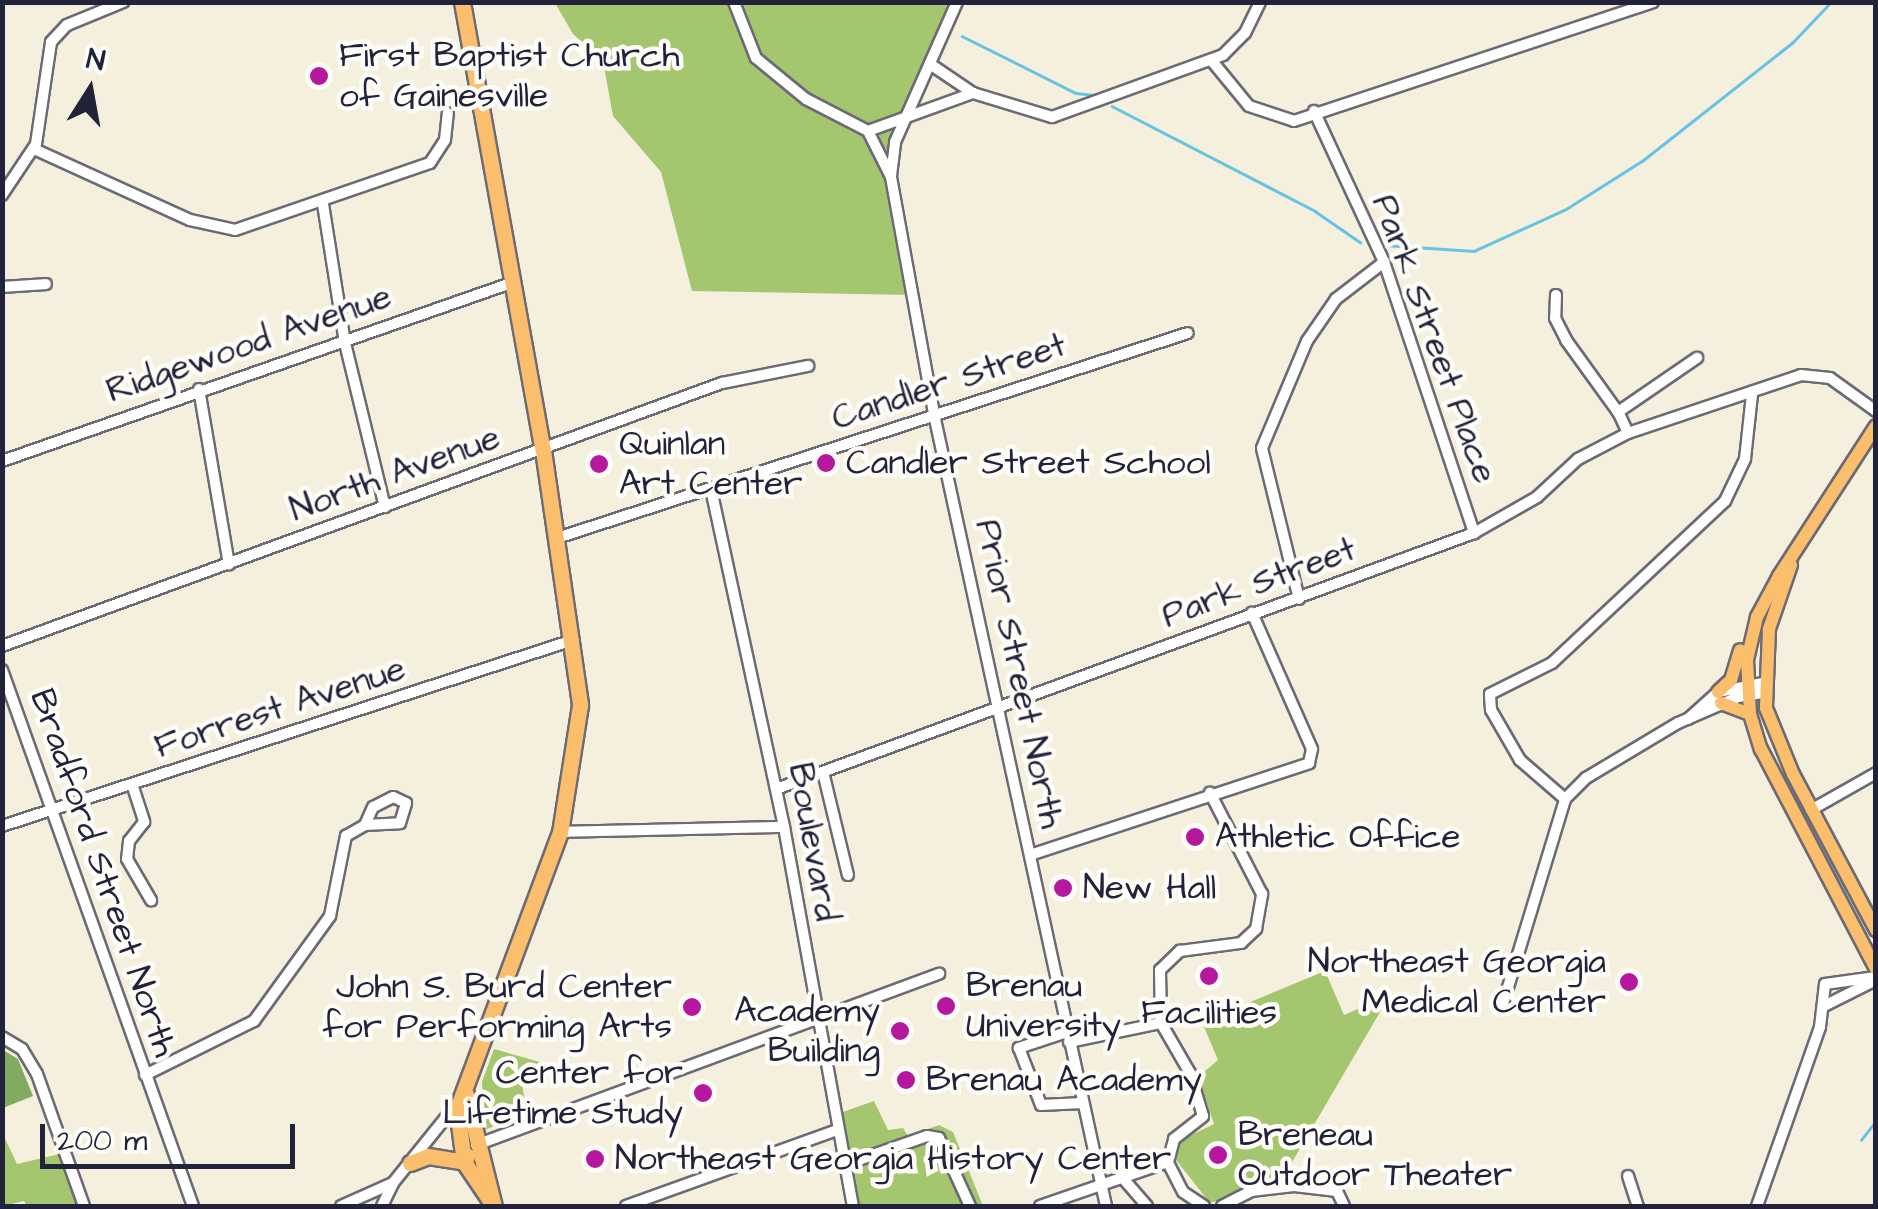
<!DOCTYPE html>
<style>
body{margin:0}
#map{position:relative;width:1878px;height:1209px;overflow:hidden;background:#f5f0de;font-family:"Architects Daughter",sans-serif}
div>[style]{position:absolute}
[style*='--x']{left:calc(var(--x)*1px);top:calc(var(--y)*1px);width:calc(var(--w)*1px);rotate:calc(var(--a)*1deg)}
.green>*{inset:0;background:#a3c66f}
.forest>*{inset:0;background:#82ab62}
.stream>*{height:2.5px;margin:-1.25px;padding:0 1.25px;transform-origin:1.25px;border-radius:1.25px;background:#66c3e4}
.roads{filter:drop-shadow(2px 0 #6c6a74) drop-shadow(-2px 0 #6c6a74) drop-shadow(0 2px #6c6a74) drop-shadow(0 -2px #6c6a74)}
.minor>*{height:10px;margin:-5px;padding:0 5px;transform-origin:5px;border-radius:5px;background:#fff}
.major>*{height:12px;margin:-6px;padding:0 6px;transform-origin:6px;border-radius:6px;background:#fabe6d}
.highway>*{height:15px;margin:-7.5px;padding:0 7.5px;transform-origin:7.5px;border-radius:7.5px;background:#fabe6d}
.dots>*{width:28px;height:28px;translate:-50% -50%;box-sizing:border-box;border:5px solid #fdfcf7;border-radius:50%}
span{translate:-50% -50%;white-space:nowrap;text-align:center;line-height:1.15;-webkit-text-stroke:9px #fdfcf7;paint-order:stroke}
.poi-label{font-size:35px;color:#22223b}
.left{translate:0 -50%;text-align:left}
.right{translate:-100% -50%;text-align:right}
.street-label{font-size:35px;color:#22223b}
.frame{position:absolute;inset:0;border:5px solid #22223b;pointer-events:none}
.north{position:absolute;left:40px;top:40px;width:100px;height:100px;-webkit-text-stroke:8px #fdfcf7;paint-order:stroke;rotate:11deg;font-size:28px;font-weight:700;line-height:40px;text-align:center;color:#22223b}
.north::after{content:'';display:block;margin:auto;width:35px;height:45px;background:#22223b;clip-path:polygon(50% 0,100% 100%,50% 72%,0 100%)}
.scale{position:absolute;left:40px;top:1124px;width:255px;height:45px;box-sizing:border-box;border:5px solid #22223b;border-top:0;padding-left:12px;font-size:30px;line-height:35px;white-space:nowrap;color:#22223b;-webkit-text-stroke:8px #fdfcf7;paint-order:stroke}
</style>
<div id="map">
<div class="green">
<i style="clip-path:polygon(555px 3px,964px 3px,890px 139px,914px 295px,692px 291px,661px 172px,613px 116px,603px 61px,573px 34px)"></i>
<i style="clip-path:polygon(1325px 971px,1344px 1015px,1390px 995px,1281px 1181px,1210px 1203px,1176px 1160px,1181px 1140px,1214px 1124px,1198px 1077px,1218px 1060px,1202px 1022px)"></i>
<i style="clip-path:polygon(494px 1049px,547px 1064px,539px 1081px,522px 1084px,527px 1114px,484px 1130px,482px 1082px)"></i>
<i style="clip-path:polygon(874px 1101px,888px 1130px,903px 1128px,908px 1136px,939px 1125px,953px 1132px,983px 1206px,860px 1206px,840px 1113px)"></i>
<i style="clip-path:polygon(2px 1132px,17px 1164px,64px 1153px,84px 1206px,27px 1206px,24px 1201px,3px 1206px)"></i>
</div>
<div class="forest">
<i style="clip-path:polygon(3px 1050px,18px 1059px,33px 1096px,3px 1108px)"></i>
</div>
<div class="stream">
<i style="--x:962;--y:36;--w:127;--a:26.6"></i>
<i style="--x:1076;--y:93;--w:20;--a:6"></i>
<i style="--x:1112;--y:106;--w:229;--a:27.3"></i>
<i style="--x:1315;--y:211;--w:55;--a:34.6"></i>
<i style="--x:1385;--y:245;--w:89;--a:3.9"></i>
<i style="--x:1474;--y:251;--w:101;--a:-24.5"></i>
<i style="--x:1566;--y:209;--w:90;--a:-32.3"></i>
<i style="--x:1642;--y:161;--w:191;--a:-38.2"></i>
<i style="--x:1792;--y:43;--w:57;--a:-46.4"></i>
<i style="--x:1861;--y:1140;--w:24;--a:-52"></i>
</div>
<div class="roads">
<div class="minor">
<i style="--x:734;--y:2;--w:60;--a:68.6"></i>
<i style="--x:756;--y:58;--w:65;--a:39.4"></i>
<i style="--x:806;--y:99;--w:70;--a:27.3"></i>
<i style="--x:868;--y:131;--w:51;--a:63.4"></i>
<i style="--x:891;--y:177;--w:246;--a:79.7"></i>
<i style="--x:935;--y:419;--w:805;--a:77.74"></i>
<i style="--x:1212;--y:61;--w:58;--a:50.6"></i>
<i style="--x:1249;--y:106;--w:47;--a:18.4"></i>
<i style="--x:1294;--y:121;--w:378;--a:-18.3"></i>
<i style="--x:930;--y:64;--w:52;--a:34"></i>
<i style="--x:973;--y:93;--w:83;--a:16.9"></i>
<i style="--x:1052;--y:117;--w:182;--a:-19.9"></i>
<i style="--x:1223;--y:55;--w:31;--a:-45"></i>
<i style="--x:1245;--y:33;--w:34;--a:-64"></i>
<i style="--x:1314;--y:111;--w:166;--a:65.1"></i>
<i style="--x:1384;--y:262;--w:286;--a:71.6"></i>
<i style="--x:868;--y:131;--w:112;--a:-19.9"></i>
<i style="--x:34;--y:149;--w:171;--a:24.5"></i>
<i style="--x:190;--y:220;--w:46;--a:12.5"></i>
<i style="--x:235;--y:230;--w:206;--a:-19"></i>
<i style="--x:430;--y:163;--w:27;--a:-57"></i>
<i style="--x:445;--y:140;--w:27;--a:-84"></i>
<i style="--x:891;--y:176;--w:34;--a:-83"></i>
<i style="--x:895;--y:142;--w:153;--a:-66.1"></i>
<i style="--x:2;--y:195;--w:61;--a:-56.3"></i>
<i style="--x:36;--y:144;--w:103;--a:-81.6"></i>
<i style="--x:51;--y:42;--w:23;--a:-47"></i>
<i style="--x:67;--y:25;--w:61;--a:-22.3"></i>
<i style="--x:323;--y:204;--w:141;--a:81"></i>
<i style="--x:345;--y:343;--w:169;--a:76.3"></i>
<i style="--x:2;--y:287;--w:44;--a:-3.9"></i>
<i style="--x:1556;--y:295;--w:23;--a:92"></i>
<i style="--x:1555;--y:318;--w:25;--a:63"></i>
<i style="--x:1566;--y:340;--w:89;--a:54.2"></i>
<i style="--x:199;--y:389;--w:178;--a:80.3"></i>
<i style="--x:1628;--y:433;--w:182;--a:-18.5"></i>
<i style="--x:1801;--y:375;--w:29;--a:6"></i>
<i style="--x:1830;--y:378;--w:57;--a:35.7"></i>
<i style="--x:2;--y:461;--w:542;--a:-19.27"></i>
<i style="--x:711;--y:489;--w:346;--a:77.8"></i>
<i style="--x:784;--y:827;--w:385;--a:79.7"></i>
<i style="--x:557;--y:538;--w:663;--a:-18"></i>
<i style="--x:1299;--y:599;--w:155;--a:-103.8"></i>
<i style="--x:1262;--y:448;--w:116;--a:-67.2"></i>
<i style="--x:1307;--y:341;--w:51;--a:-55.4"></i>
<i style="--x:1336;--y:299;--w:61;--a:-37.6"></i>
<i style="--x:2;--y:646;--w:767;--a:-20.07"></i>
<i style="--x:722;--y:383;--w:88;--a:-11.2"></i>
<i style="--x:2;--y:670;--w:569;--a:70.39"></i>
<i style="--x:1688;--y:719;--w:40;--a:-42"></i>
<i style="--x:1718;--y:692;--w:46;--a:-11.3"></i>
<i style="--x:823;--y:772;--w:106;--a:76.4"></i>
<i style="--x:132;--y:784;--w:40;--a:72"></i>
<i style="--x:144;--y:822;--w:24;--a:128"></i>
<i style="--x:129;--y:841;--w:18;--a:96"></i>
<i style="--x:127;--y:859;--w:48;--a:59.7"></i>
<i style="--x:776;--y:789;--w:743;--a:-20.14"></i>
<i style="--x:1474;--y:533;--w:73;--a:-29.7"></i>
<i style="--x:1537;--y:497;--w:56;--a:-42.8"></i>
<i style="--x:1578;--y:459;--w:56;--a:-27.5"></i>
<i style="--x:1628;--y:433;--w:23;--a:-115"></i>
<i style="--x:1618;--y:412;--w:96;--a:-34.4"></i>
<i style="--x:1565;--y:799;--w:60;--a:-139.1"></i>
<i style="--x:1520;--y:760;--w:58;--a:-120.1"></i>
<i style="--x:1491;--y:710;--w:16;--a:-94"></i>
<i style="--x:1490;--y:694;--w:69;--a:-26.6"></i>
<i style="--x:1552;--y:663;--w:237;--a:-43.1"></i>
<i style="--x:1725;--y:501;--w:47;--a:-64.5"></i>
<i style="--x:1745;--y:459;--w:64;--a:-83.8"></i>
<i style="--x:1811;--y:810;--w:75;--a:-29.6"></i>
<i style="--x:2;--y:826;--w:601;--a:-18.04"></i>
<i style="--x:560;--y:832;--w:224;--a:-1.3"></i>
<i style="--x:1030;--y:855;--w:294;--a:-18.2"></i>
<i style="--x:1309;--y:763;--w:14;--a:-78"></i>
<i style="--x:1312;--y:749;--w:149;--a:-113.8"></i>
<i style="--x:1824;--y:1006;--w:58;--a:-26.6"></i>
<i style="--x:1502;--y:1007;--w:217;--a:-73.1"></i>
<i style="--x:1565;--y:799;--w:30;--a:-45"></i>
<i style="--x:1586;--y:778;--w:107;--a:-30.9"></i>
<i style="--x:1678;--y:723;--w:65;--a:-23.4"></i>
<i style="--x:1738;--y:697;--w:26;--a:-9"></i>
<i style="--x:1067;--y:1032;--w:51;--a:161.6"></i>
<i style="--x:1019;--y:1048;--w:61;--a:68.9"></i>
<i style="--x:1041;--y:1105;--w:42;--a:-2.7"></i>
<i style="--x:2;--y:1037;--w:23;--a:31"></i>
<i style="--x:22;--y:1049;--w:29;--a:59"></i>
<i style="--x:37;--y:1074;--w:140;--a:70.4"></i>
<i style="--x:1069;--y:1042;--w:94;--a:-11.7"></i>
<i style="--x:145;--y:1075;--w:122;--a:-26.4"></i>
<i style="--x:254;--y:1021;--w:130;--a:-54.1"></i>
<i style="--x:330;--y:916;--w:82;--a:-78.7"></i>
<i style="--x:346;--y:836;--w:22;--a:-30"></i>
<i style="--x:365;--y:825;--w:35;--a:-3"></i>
<i style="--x:400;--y:823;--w:21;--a:-73"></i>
<i style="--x:406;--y:803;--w:14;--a:-155"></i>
<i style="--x:393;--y:797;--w:22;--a:153"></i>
<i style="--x:373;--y:807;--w:20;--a:114"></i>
<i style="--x:476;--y:1145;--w:494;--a:-20.3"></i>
<i style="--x:844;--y:1165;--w:88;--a:-19.3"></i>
<i style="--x:927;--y:1136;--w:12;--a:9"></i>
<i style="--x:939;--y:1138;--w:75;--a:65.5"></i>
<i style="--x:1121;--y:1176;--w:40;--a:49"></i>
<i style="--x:1628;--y:1176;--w:32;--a:72"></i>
<i style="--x:341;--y:1206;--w:57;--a:-23.9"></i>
<i style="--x:393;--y:1183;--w:107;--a:-51.1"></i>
<i style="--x:382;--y:1206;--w:25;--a:-64"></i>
<i style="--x:626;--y:1206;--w:224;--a:-19.8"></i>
<i style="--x:1040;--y:1206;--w:135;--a:-19"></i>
<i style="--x:1204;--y:1206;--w:25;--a:-146"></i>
<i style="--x:1183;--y:1192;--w:34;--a:-117"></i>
<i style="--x:1168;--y:1162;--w:24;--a:-75"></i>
<i style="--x:1174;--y:1139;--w:37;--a:-38"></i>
<i style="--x:1203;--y:1116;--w:45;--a:-106.8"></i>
<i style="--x:1190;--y:1073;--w:58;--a:-120.1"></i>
<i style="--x:1161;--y:1023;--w:53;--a:-91.1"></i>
<i style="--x:1160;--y:970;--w:28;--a:-44"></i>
<i style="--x:1180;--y:951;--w:62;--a:-7.5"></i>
<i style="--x:1241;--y:943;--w:21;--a:-43"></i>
<i style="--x:1256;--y:929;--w:36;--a:-80"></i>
<i style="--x:1262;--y:894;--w:114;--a:-117.2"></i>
<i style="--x:1222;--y:1206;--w:33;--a:-27"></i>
<i style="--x:1251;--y:1191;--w:43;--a:-6.6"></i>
<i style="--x:1294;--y:1186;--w:43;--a:6.6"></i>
<i style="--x:1337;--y:1191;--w:17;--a:65"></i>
<i style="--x:1757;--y:1206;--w:190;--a:-70.6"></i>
<i style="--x:1820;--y:1027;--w:43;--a:-83.4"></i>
<i style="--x:1825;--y:984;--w:51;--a:-7.8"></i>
</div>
<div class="major">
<i style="--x:1876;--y:426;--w:179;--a:122.9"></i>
<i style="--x:1779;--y:576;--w:47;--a:118.2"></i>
<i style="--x:1757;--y:617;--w:44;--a:103.1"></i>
<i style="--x:1747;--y:660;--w:54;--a:86.8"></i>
<i style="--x:1750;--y:714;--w:37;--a:73"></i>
<i style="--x:1761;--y:749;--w:248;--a:62.4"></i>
<i style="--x:1791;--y:565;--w:68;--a:109"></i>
<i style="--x:1769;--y:629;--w:79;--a:92.2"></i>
<i style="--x:1766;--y:708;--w:71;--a:67.8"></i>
<i style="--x:1793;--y:774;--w:177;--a:62"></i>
<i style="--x:1718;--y:692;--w:18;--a:-43"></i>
<i style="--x:1731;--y:680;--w:31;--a:-73"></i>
<i style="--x:1721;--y:703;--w:31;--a:21"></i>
</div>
<div class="highway">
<i style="--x:462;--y:2;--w:455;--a:79.8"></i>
<i style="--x:543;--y:450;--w:258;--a:81.7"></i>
<i style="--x:580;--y:705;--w:129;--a:98.9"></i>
<i style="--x:560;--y:832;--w:296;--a:110.4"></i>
<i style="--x:457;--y:1109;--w:53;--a:82.5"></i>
<i style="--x:464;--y:1162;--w:52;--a:56"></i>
<i style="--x:466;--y:1094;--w:115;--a:76"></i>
<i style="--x:410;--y:1163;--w:19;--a:-21"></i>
<i style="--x:428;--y:1156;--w:36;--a:9"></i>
<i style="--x:464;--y:1162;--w:7;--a:-63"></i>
</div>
</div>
<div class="dots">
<i style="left:319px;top:76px;background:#b5179e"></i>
<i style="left:826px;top:463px;background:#b5179e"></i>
<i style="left:599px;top:464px;background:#b5179e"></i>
<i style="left:1195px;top:837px;background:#b5179e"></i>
<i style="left:1063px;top:888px;background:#b5179e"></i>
<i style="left:1209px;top:976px;background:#b5179e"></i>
<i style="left:1629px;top:982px;background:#b5179e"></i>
<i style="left:946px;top:1006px;background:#b5179e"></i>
<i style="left:692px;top:1007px;background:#b5179e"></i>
<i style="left:900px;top:1031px;background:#b5179e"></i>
<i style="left:906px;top:1080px;background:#b5179e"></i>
<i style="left:703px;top:1093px;background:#b5179e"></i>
<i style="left:1218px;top:1155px;background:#b5179e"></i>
<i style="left:595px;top:1159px;background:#b5179e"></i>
</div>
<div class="poi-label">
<span class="left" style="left:339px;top:76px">First Baptist Church<br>of Gainesville</span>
<span class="left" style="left:619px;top:464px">Quinlan<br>Art Center</span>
<span class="left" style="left:846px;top:463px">Candler Street School</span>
<span class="left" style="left:1215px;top:837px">Athletic Office</span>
<span class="left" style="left:1083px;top:888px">New Hall</span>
<span class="right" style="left:1606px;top:982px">Northeast Georgia<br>Medical Center</span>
<span class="left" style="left:966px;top:1006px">Brenau<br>University</span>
<span class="right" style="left:672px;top:1007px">John S. Burd Center<br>for Performing Arts</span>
<span class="right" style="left:880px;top:1031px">Academy<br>Building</span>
<span style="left:1209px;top:1013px">Facilities</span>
<span class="right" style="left:683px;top:1093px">Center for<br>Lifetime Study</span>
<span class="left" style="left:926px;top:1080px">Brenau Academy</span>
<span class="left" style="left:1238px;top:1155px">Breneau<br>Outdoor Theater</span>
<span class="left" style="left:615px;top:1159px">Northeast Georgia History Center</span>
</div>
<div class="street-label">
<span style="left:1434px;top:339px;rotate:70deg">Park Street Place</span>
<span style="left:249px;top:344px;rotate:-19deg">Ridgewood Avenue</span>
<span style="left:949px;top:382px;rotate:-18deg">Candler Street</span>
<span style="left:395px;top:474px;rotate:-20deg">North Avenue</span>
<span style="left:1259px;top:583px;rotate:-20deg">Park Street</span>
<span style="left:1019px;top:674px;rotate:78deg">Prior Street North</span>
<span style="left:280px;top:708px;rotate:-18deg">Forrest Avenue</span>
<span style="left:813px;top:842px;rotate:80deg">Boulevard</span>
<span style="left:103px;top:873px;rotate:71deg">Bradford Street North</span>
</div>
<div class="frame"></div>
<div class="north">N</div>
<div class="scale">200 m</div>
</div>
